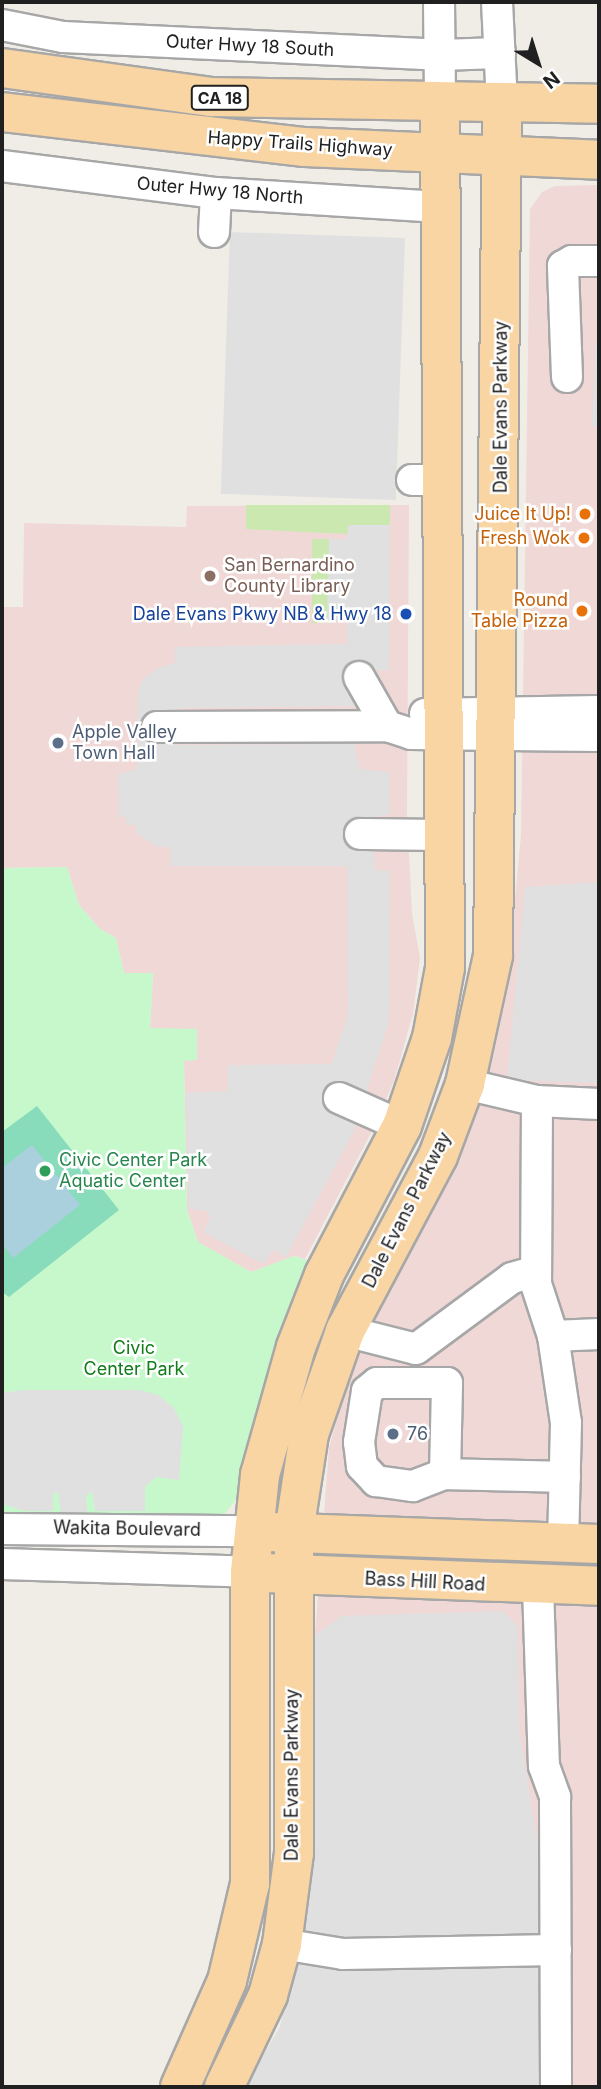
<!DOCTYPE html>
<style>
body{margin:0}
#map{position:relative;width:601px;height:2089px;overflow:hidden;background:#f0ede7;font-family:Inter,sans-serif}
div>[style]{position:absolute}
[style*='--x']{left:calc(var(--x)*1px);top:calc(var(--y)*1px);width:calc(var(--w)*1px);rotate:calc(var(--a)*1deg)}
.commercial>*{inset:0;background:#f0d8d7}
.grass>*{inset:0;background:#cae8af;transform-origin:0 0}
.park>*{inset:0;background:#c6f8cb}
.pitch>*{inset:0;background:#88dcbc}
.parking>*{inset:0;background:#e0e0e0;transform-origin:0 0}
.water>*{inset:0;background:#a9d0dc}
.roads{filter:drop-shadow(2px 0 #a7a7a7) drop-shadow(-2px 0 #a7a7a7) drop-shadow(0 2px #a7a7a7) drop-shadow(0 -2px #a7a7a7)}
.minor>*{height:30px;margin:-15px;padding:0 15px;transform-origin:15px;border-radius:15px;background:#fff}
.major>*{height:38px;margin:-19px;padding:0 19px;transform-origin:19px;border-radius:19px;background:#f9d5a3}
.dots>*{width:19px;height:19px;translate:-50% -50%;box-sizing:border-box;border:4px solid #fff;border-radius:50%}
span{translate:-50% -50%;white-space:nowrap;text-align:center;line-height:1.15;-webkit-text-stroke:5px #fff;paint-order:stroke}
.shield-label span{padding:2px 5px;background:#fff;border:2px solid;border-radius:5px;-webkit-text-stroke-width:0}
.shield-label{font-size:16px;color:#202020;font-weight:700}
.street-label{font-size:18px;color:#202020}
.food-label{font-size:18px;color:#c56008}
.right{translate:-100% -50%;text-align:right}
.education-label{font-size:18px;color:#785e54}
.left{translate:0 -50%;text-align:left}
.transit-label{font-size:18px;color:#164399}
.service-label{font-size:18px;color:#4e5e75}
.leisure-label{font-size:18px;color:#27864d}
.park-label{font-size:18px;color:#107c1a}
.frame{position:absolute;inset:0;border:4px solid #202020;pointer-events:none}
.north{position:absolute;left:503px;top:28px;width:70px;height:70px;-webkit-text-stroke:5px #fff;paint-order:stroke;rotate:142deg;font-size:19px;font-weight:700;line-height:28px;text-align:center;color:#202020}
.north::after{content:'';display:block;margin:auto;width:24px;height:32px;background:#202020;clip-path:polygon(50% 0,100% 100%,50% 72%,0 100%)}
</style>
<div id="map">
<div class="commercial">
<i style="clip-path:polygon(599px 185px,599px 2087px,245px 2087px,280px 2027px,303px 1928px,315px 1635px,329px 1448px,357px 1346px,473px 1118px,508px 973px,521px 835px,530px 209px,542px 192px,555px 186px)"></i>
<i style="clip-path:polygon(409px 505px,407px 813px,412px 913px,420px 958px,413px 1014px,394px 1081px,372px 1131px,305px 1259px,294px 1256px,251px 1272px,198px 1242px,187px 1210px,184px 1060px,150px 1028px,153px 974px,124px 973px,116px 938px,100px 929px,79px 905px,67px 867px,2px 868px,2px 607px,23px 607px,24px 523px,186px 527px,187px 506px)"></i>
</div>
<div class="grass">
<i style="clip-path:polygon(246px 505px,390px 505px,390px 525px,349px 525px,348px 534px,246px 529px)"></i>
<i style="left:312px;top:539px;width:17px;height:84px"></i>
</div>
<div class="park">
<i style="clip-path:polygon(67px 867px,79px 905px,100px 929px,116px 938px,124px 973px,153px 973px,150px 1028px,197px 1029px,197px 1060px,184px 1061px,187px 1210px,198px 1242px,251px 1272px,294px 1256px,313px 1262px,280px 1335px,255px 1413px,238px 1497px,223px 1516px,2px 1521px,2px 868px)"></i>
</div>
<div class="pitch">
<i style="clip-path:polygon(37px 1106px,119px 1210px,9px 1297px,2px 1292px,2px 1132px)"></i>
</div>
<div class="parking">
<i style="left:230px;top:232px;width:175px;height:262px;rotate:2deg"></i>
<i style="clip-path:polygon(595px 345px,599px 345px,599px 426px,592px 426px)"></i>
<i style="clip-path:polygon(348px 525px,390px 525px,389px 670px,355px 671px,355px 706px,179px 708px,178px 745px,354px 744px,360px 769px,389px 772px,390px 814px,371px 818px,375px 870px,390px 871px,389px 1021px,354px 1131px,286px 1257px,273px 1250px,263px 1264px,203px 1232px,210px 1218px,207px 1211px,189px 1209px,186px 1093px,228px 1091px,228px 1065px,332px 1064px,348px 1014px,347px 866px,170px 866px,170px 847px,158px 847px,136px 833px,136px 825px,126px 825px,126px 817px,119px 817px,118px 774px,137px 769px,138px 694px,142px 681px,156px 669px,175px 663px,175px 647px,347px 644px,347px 622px,327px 622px,329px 539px,347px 539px)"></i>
<i style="clip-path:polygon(599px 882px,599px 1083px,507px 1080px,525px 887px)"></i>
<i style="clip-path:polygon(23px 1390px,140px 1390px,158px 1395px,174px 1408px,183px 1426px,179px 1480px,156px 1477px,145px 1487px,145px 1511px,95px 1511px,92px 1492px,86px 1496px,87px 1512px,61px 1513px,58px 1492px,53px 1494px,53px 1511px,25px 1511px,2px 1504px,2px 1393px)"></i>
<i style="clip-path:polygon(503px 1611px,518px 1627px,519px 1727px,539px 1852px,540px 2087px,245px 2087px,280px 2027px,303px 1928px,315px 1635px,342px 1616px)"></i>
</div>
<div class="water">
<i style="clip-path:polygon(32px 1145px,80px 1205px,13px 1258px,2px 1243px,2px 1168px)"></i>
</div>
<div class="roads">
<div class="minor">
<i style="--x:439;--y:2;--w:100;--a:89.4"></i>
<i style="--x:497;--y:2;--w:102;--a:87.2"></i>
<i style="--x:2;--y:25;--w:62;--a:11.1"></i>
<i style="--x:63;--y:37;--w:377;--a:2.7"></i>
<i style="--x:440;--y:55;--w:60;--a:-1.9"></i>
<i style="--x:2;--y:166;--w:216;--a:7.2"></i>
<i style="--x:216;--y:193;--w:224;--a:3.6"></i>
<i style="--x:214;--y:232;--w:39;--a:-87"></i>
<i style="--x:567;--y:377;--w:111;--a:-92.1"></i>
<i style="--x:563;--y:266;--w:10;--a:-29"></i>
<i style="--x:572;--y:261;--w:27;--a:0"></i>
<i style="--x:412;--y:480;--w:29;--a:0"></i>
<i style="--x:359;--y:677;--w:56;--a:60.3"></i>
<i style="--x:425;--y:714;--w:174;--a:-1"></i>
<i style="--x:157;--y:727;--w:230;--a:-0.2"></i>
<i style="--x:387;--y:726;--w:25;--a:18"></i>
<i style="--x:411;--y:734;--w:188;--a:0.6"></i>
<i style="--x:360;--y:834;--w:84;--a:0.7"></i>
<i style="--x:465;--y:1084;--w:74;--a:13.3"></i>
<i style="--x:537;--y:1101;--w:62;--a:2.8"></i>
<i style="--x:339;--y:1098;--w:69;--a:24"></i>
<i style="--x:537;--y:1101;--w:183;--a:90.3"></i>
<i style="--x:536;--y:1284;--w:55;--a:71.9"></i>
<i style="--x:553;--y:1336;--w:88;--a:81.5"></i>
<i style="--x:566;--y:1423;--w:121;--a:91.4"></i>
<i style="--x:345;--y:1331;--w:73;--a:14.2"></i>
<i style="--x:416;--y:1349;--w:119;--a:-36.5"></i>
<i style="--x:512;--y:1278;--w:25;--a:-16"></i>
<i style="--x:553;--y:1336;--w:46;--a:-2.5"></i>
<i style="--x:445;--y:1474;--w:91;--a:-88.7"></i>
<i style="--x:447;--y:1383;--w:70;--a:180"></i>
<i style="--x:377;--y:1383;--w:13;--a:141"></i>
<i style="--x:367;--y:1391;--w:52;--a:98.9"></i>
<i style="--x:359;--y:1442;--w:24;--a:83"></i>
<i style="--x:362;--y:1466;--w:21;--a:47"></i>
<i style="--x:376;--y:1481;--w:37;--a:8"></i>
<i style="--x:413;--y:1486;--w:34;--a:-21"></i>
<i style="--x:445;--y:1474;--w:120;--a:1.4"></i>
<i style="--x:2;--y:1529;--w:251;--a:0.5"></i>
<i style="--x:2;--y:1564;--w:248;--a:1.8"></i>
<i style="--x:538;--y:1587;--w:179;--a:88.1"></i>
<i style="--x:544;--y:1766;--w:33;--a:70"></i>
<i style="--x:555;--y:1797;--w:290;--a:89.8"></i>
<i style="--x:282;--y:1944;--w:62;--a:9.3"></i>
<i style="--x:343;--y:1954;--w:213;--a:-1.1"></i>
</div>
<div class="major">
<i style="--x:2;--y:68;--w:212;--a:7.9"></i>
<i style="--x:212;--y:97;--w:387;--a:1"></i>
<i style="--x:2;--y:112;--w:305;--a:6.6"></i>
<i style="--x:305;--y:147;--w:294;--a:2.5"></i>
<i style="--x:269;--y:1532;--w:330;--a:2.1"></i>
<i style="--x:266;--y:1573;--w:333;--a:2.2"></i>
<i style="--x:180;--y:2087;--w:116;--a:-66.1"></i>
<i style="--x:227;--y:1981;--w:100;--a:-76.7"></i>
<i style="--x:250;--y:1884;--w:312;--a:-90"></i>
<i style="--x:250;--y:1572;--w:98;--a:-84.1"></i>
<i style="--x:260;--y:1475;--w:133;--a:-74.3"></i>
<i style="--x:296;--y:1347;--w:77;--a:-68.7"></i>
<i style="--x:324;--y:1275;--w:168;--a:-62.4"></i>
<i style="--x:402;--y:1126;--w:93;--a:-71.2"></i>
<i style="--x:432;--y:1038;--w:71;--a:-79.5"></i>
<i style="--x:445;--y:968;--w:866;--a:-90.33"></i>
<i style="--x:224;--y:2087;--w:102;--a:-64.4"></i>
<i style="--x:268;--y:1995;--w:53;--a:-74.6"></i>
<i style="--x:282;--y:1944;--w:92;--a:-82.5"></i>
<i style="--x:294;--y:1853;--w:321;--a:-90"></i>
<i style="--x:294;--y:1532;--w:99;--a:-81.3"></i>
<i style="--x:309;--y:1434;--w:109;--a:-70.7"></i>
<i style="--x:345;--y:1331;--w:198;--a:-62"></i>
<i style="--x:438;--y:1156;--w:77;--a:-69.4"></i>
<i style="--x:465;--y:1084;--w:131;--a:-77.7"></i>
<i style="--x:493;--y:956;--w:852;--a:-89.39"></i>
</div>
</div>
<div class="dots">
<i style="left:585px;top:514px;background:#e8710a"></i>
<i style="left:584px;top:538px;background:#e8710a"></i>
<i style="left:210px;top:576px;background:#8d6e63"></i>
<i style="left:582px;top:611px;background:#e8710a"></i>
<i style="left:406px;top:614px;background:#1a4fb4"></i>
<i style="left:58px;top:743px;background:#5c6f8a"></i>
<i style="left:45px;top:1171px;background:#2e9e5b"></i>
<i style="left:393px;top:1434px;background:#5c6f8a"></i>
</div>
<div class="shield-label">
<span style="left:220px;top:98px">CA 18</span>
</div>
<div class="street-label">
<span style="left:250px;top:46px;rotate:3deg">Outer Hwy 18 South</span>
<span style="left:300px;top:144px;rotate:4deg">Happy Trails Highway</span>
<span style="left:220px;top:191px;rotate:5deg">Outer Hwy 18 North</span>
<span style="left:501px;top:407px;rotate:-90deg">Dale Evans Parkway</span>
<span style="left:407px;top:1210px;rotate:-63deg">Dale Evans Parkway</span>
<span style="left:127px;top:1529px;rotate:1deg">Wakita Boulevard</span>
<span style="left:425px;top:1582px;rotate:3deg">Bass Hill Road</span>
<span style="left:292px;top:1775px;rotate:-90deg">Dale Evans Parkway</span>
</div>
<div class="food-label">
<span class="right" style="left:571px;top:514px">Juice It Up!</span>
<span class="right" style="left:570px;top:538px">Fresh Wok</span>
<span class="right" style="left:568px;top:611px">Round<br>Table Pizza</span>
</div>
<div class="education-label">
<span class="left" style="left:224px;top:576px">San Bernardino<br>County Library</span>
</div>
<div class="transit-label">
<span class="right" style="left:392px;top:614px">Dale Evans Pkwy NB &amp; Hwy 18</span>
</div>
<div class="service-label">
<span class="left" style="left:72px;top:743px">Apple Valley<br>Town Hall</span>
<span class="left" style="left:407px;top:1434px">76</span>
</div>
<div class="leisure-label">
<span class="left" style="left:59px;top:1171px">Civic Center Park<br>Aquatic Center</span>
</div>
<div class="park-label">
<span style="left:134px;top:1359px">Civic<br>Center Park</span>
</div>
<div class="frame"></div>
<div class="north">N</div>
</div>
